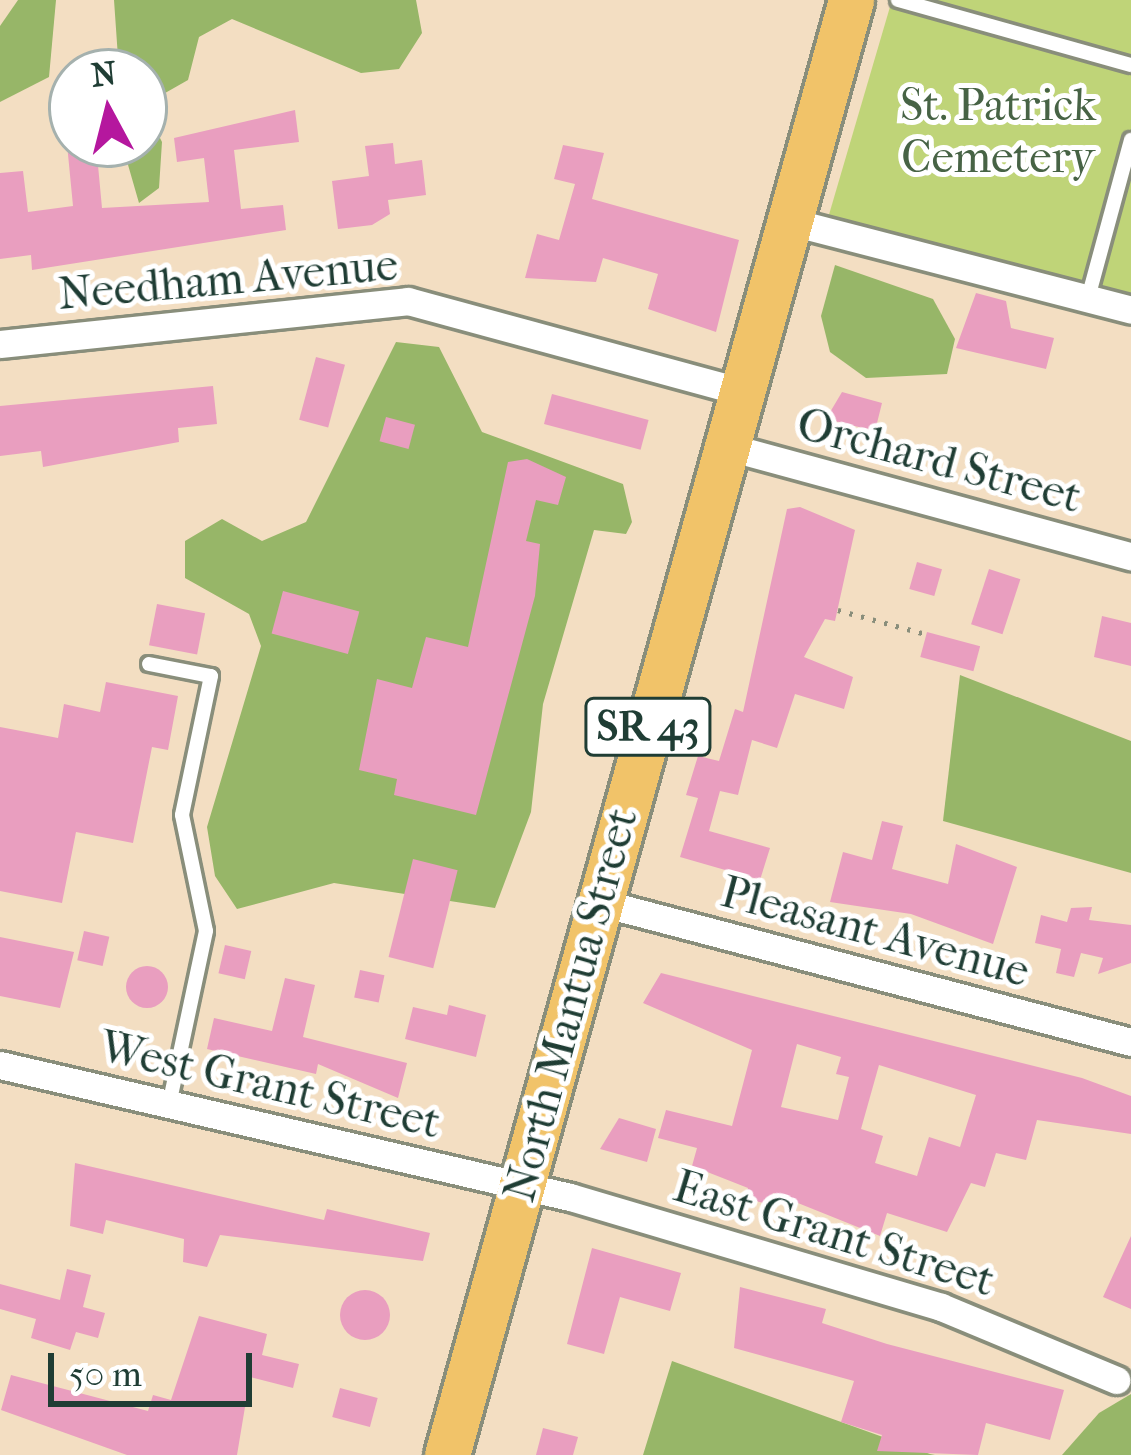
<!DOCTYPE html>
<style>
body{margin:0}
#map{position:relative;width:1131px;height:1455px;overflow:hidden;background:#f3dec2;font-family:"IM FELL French Canon",serif}
div>[style]{position:absolute}
[style*='--x']{left:calc(var(--x)*1px);top:calc(var(--y)*1px);width:calc(var(--w)*1px);rotate:calc(var(--a)*1deg)}
.green>*{inset:0;background:#bfd478}
.forest>*{inset:0;background:#97b668}
.building>*{inset:0;background:#e99ebf;transform-origin:0 0}
.round{border-radius:50%}
.path>*{height:4.5px;margin-top:-2.25px;transform-origin:0;background:repeating-linear-gradient(90deg,#898e7b 0 3px,transparent 0 12px)}
.roads{filter:drop-shadow(3px 0 #898e7b) drop-shadow(-3px 0 #898e7b) drop-shadow(0 3px #898e7b) drop-shadow(0 -3px #898e7b)}
.service>*{height:14px;margin:-7px;padding:0 7px;transform-origin:7px;border-radius:7px;background:#fff}
.minor>*{height:27px;margin:-13.5px;padding:0 13.5px;transform-origin:13.5px;border-radius:13.5px;background:#fff}
.primary>*{height:45px;margin:-22.5px;padding:0 22.5px;transform-origin:22.5px;border-radius:22.5px;background:#f1c369}
span{translate:-50% -50%;white-space:nowrap;text-align:center;line-height:1.15;-webkit-text-stroke:10px #fff;paint-order:stroke}
.shield-label span{padding:3px 9px;background:#fff;border:3px solid;border-radius:9px;-webkit-text-stroke-width:0}
.shield-label{font-size:42px;color:#1f3d34;font-weight:700}
.park-label{font-size:45px;color:#476345}
.street-label{font-size:45px;color:#1f3d34}
.north{position:absolute;left:48px;top:48px;width:120px;height:120px;box-sizing:border-box;background:#fff;border:3px solid #a5b1ae;border-radius:50%;rotate:353deg;font-size:33px;font-weight:700;line-height:48px;text-align:center;color:#1f3d34}
.north::after{content:'';display:block;margin:auto;width:42px;height:54px;background:#b5179e;clip-path:polygon(50% 0,100% 100%,50% 72%,0 100%)}
.scale{position:absolute;left:48px;top:1353px;width:204px;height:54px;box-sizing:border-box;border:6px solid #1f3d34;border-top:0;padding-left:15px;font-size:36px;line-height:42px;white-space:nowrap;color:#1f3d34;-webkit-text-stroke:9px #fff;paint-order:stroke}
</style>
<div id="map">
<div class="green">
<i style="clip-path:polygon(892px 0,1131px 0,1131px 310px,828px 218px)"></i>
</div>
<div class="forest">
<i style="clip-path:polygon(18px 0,56px 0,49px 77px,0 102px,0 26px)"></i>
<i style="clip-path:polygon(114px 0,416px 0,422px 33px,399px 69px,361px 73px,232px 19px,199px 37px,188px 80px,144px 105px,144px 72px,119px 72px)"></i>
<i style="clip-path:polygon(144px 106px,162px 142px,159px 188px,139px 203px,122px 144px,144px 144px)"></i>
<i style="clip-path:polygon(835px 265px,933px 299px,955px 339px,947px 374px,866px 378px,830px 352px,821px 316px)"></i>
<i style="clip-path:polygon(396px 342px,439px 347px,482px 432px,623px 484px,632px 522px,626px 534px,594px 530px,543px 704px,531px 812px,495px 908px,334px 883px,237px 909px,215px 876px,207px 827px,261px 646px,249px 614px,185px 578px,185px 541px,222px 519px,262px 541px,306px 522px)"></i>
<i style="clip-path:polygon(960px 675px,1131px 741px,1131px 873px,943px 821px)"></i>
<i style="clip-path:polygon(672px 1361px,930px 1454px,935px 1455px,643px 1455px)"></i>
<i style="clip-path:polygon(1131px 1394px,1131px 1455px,1062px 1455px,1099px 1413px)"></i>
</div>
<div class="building">
<i style="clip-path:polygon(295px 110px,299px 142px,234px 150px,241px 209px,283px 205px,286px 230px,32px 270px,31px 255px,0 259px,0 173px,23px 171px,28px 212px,73px 206px,67px 144px,96px 144px,102px 208px,209px 202px,204px 158px,177px 162px,174px 138px)"></i>
<i style="clip-path:polygon(393px 143px,395px 164px,422px 160px,426px 195px,388px 200px,390px 214px,372px 225px,338px 229px,332px 181px,369px 176px,365px 146px)"></i>
<i style="clip-path:polygon(563px 145px,604px 153px,592px 199px,739px 240px,716px 332px,648px 309px,658px 274px,603px 258px,596px 282px,525px 278px,537px 234px,559px 240px,575px 184px,554px 179px)"></i>
<i style="clip-path:polygon(976px 293px,1006px 301px,1011px 328px,1054px 338px,1046px 369px,956px 348px)"></i>
<i style="left:316px;top:357px;width:30px;height:65px;rotate:15deg"></i>
<i style="clip-path:polygon(213px 386px,217px 424px,178px 428px,179px 442px,43px 467px,41px 451px,0 456px,0 406px)"></i>
<i style="clip-path:polygon(842px 392px,882px 403px,875px 431px,826px 419px)"></i>
<i style="left:552px;top:394px;width:100px;height:31px;rotate:15deg"></i>
<i style="left:386px;top:417px;width:30px;height:25px;rotate:15deg"></i>
<i style="clip-path:polygon(527px 459px,566px 477px,558px 505px,536px 500px,526px 541px,540px 544px,535px 596px,476px 815px,394px 795px,397px 779px,359px 770px,377px 679px,412px 688px,426px 637px,468px 647px,508px 462px)"></i>
<i style="clip-path:polygon(800px 507px,855px 530px,835px 621px,825px 619px,804px 657px,853px 677px,844px 709px,795px 694px,777px 748px,752px 740px,738px 795px,720px 791px,709px 831px,770px 848px,760px 880px,680px 857px,698px 798px,686px 795px,698px 756px,719px 761px,735px 709px,743px 712px,787px 509px)"></i>
<i style="left:917px;top:562px;width:26px;height:28px;rotate:16deg"></i>
<i style="left:989px;top:569px;width:33px;height:58px;rotate:18deg"></i>
<i style="left:283px;top:591px;width:79px;height:44px;rotate:15deg"></i>
<i style="left:157px;top:604px;width:49px;height:42px;rotate:11deg"></i>
<i style="clip-path:polygon(1102px 616px,1131px 623px,1131px 666px,1094px 657px)"></i>
<i style="left:927px;top:632px;width:55px;height:26px;rotate:15deg"></i>
<i style="clip-path:polygon(106px 682px,178px 696px,168px 750px,152px 747px,133px 843px,76px 832px,62px 903px,0 891px,0 727px,58px 738px,64px 704px,100px 712px)"></i>
<i style="clip-path:polygon(882px 821px,903px 826px,892px 869px,948px 884px,956px 844px,1017px 867px,993px 944px,911px 914px,830px 902px,843px 852px,872px 860px)"></i>
<i style="left:413px;top:859px;width:46px;height:101px;rotate:14deg"></i>
<i style="clip-path:polygon(1092px 907px,1089px 920px,1131px 925px,1131px 963px,1098px 974px,1103px 958px,1081px 953px,1074px 977px,1056px 973px,1061px 949px,1035px 943px,1041px 915px,1067px 922px,1071px 908px)"></i>
<i style="left:84px;top:931px;width:26px;height:30px;rotate:13deg"></i>
<i style="clip-path:polygon(0 937px,74px 952px,60px 1008px,0 996px)"></i>
<i style="left:225px;top:945px;width:27px;height:29px;rotate:13deg"></i>
<i class="round" style="left:126px;top:966px;width:42px;height:42px"></i>
<i style="left:360px;top:970px;width:25px;height:28px;rotate:12deg"></i>
<i style="clip-path:polygon(evenodd,661px 973px,1082px 1078px,1131px 1096px,1131px 1134px,1037px 1120px,1026px 1160px,996px 1153px,985px 1187px,971px 1183px,947px 1232px,887px 1213px,880px 1236px,773px 1193px,770px 1205px,745px 1198px,748px 1188px,692px 1166px,697px 1148px,658px 1138px,666px 1110px,732px 1126px,752px 1050px,643px 1003px,661px 973px,797px 1044px,841px 1057px,836px 1074px,849px 1077px,838px 1120px,781px 1107px,797px 1044px,661px 973px,879px 1065px,976px 1095px,960px 1147px,929px 1137px,917px 1176px,875px 1163px,883px 1136px,861px 1129px,879px 1065px)"></i>
<i style="clip-path:polygon(285px 978px,315px 985px,303px 1037px,407px 1063px,398px 1098px,318px 1064px,316px 1074px,207px 1049px,214px 1018px,272px 1031px)"></i>
<i style="clip-path:polygon(449px 1005px,486px 1015px,476px 1057px,405px 1039px,413px 1007px,447px 1015px)"></i>
<i style="clip-path:polygon(619px 1118px,656px 1129px,647px 1162px,600px 1149px)"></i>
<i style="clip-path:polygon(75px 1163px,324px 1220px,327px 1209px,430px 1233px,423px 1261px,220px 1235px,207px 1267px,183px 1262px,184px 1239px,106px 1220px,103px 1234px,70px 1226px)"></i>
<i style="clip-path:polygon(1131px 1236px,1131px 1309px,1103px 1297px)"></i>
<i style="clip-path:polygon(592px 1248px,681px 1273px,670px 1311px,620px 1297px,604px 1354px,567px 1344px)"></i>
<i style="clip-path:polygon(67px 1269px,91px 1275px,83px 1307px,105px 1313px,98px 1338px,76px 1332px,70px 1350px,31px 1338px,36px 1319px,0 1309px,0 1284px,60px 1300px)"></i>
<i style="clip-path:polygon(740px 1287px,826px 1309px,822px 1323px,887px 1344px,1064px 1390px,1050px 1440px,986px 1423px,978px 1455px,877px 1451px,882px 1435px,841px 1422px,854px 1381px,734px 1348px)"></i>
<i class="round" style="left:340px;top:1290px;width:50px;height:50px"></i>
<i style="clip-path:polygon(199px 1316px,267px 1334px,262px 1355px,299px 1364px,293px 1388px,250px 1377px,237px 1455px,127px 1455px,1px 1410px,11px 1375px,148px 1411px,153px 1395px,171px 1400px)"></i>
<i style="left:340px;top:1388px;width:39px;height:30px;rotate:15deg"></i>
<i style="clip-path:polygon(543px 1428px,578px 1437px,573px 1455px,536px 1455px)"></i>
</div>
<div class="path">
<i style="--x:838;--y:610;--w:91;--a:15.3"></i>
</div>
<div class="roads">
<div class="service">
<i style="--x:898;--y:0;--w:242;--a:15.6"></i>
<i style="--x:1088;--y:298;--w:164;--a:-74.8"></i>
<i style="--x:149;--y:664;--w:63;--a:11"></i>
<i style="--x:211;--y:676;--w:142;--a:101.8"></i>
<i style="--x:182;--y:815;--w:118;--a:78.3"></i>
<i style="--x:206;--y:931;--w:178;--a:102"></i>
</div>
<div class="minor">
<i style="--x:788;--y:221;--w:354;--a:14.5"></i>
<i style="--x:0;--y:344;--w:410;--a:-6"></i>
<i style="--x:408;--y:301;--w:344;--a:15.2"></i>
<i style="--x:725;--y:446;--w:421;--a:15.2"></i>
<i style="--x:598;--y:902;--w:551;--a:14.72"></i>
<i style="--x:0;--y:1065;--w:585;--a:13.04"></i>
<i style="--x:570;--y:1197;--w:387;--a:16.5"></i>
<i style="--x:941;--y:1307;--w:190;--a:22.6"></i>
</div>
<div class="primary">
<i style="--x:447;--y:1455;--w:1510;--a:-74.48"></i>
</div>
</div>
<div class="shield-label">
<span style="left:648px;top:727px">SR 43</span>
</div>
<div class="park-label">
<span style="left:998px;top:132px">St. Patrick<br>Cemetery</span>
</div>
<div class="street-label">
<span style="left:228px;top:280px;rotate:-5deg">Needham Avenue</span>
<span style="left:939px;top:461px;rotate:15deg">Orchard Street</span>
<span style="left:875px;top:932px;rotate:15deg">Pleasant Avenue</span>
<span style="left:571px;top:1005px;rotate:-75deg">North Mantua Street</span>
<span style="left:270px;top:1085px;rotate:13deg">West Grant Street</span>
<span style="left:834px;top:1234px;rotate:17deg">East Grant Street</span>
</div>
<div class="north">N</div>
<div class="scale">50 m</div>
</div>
